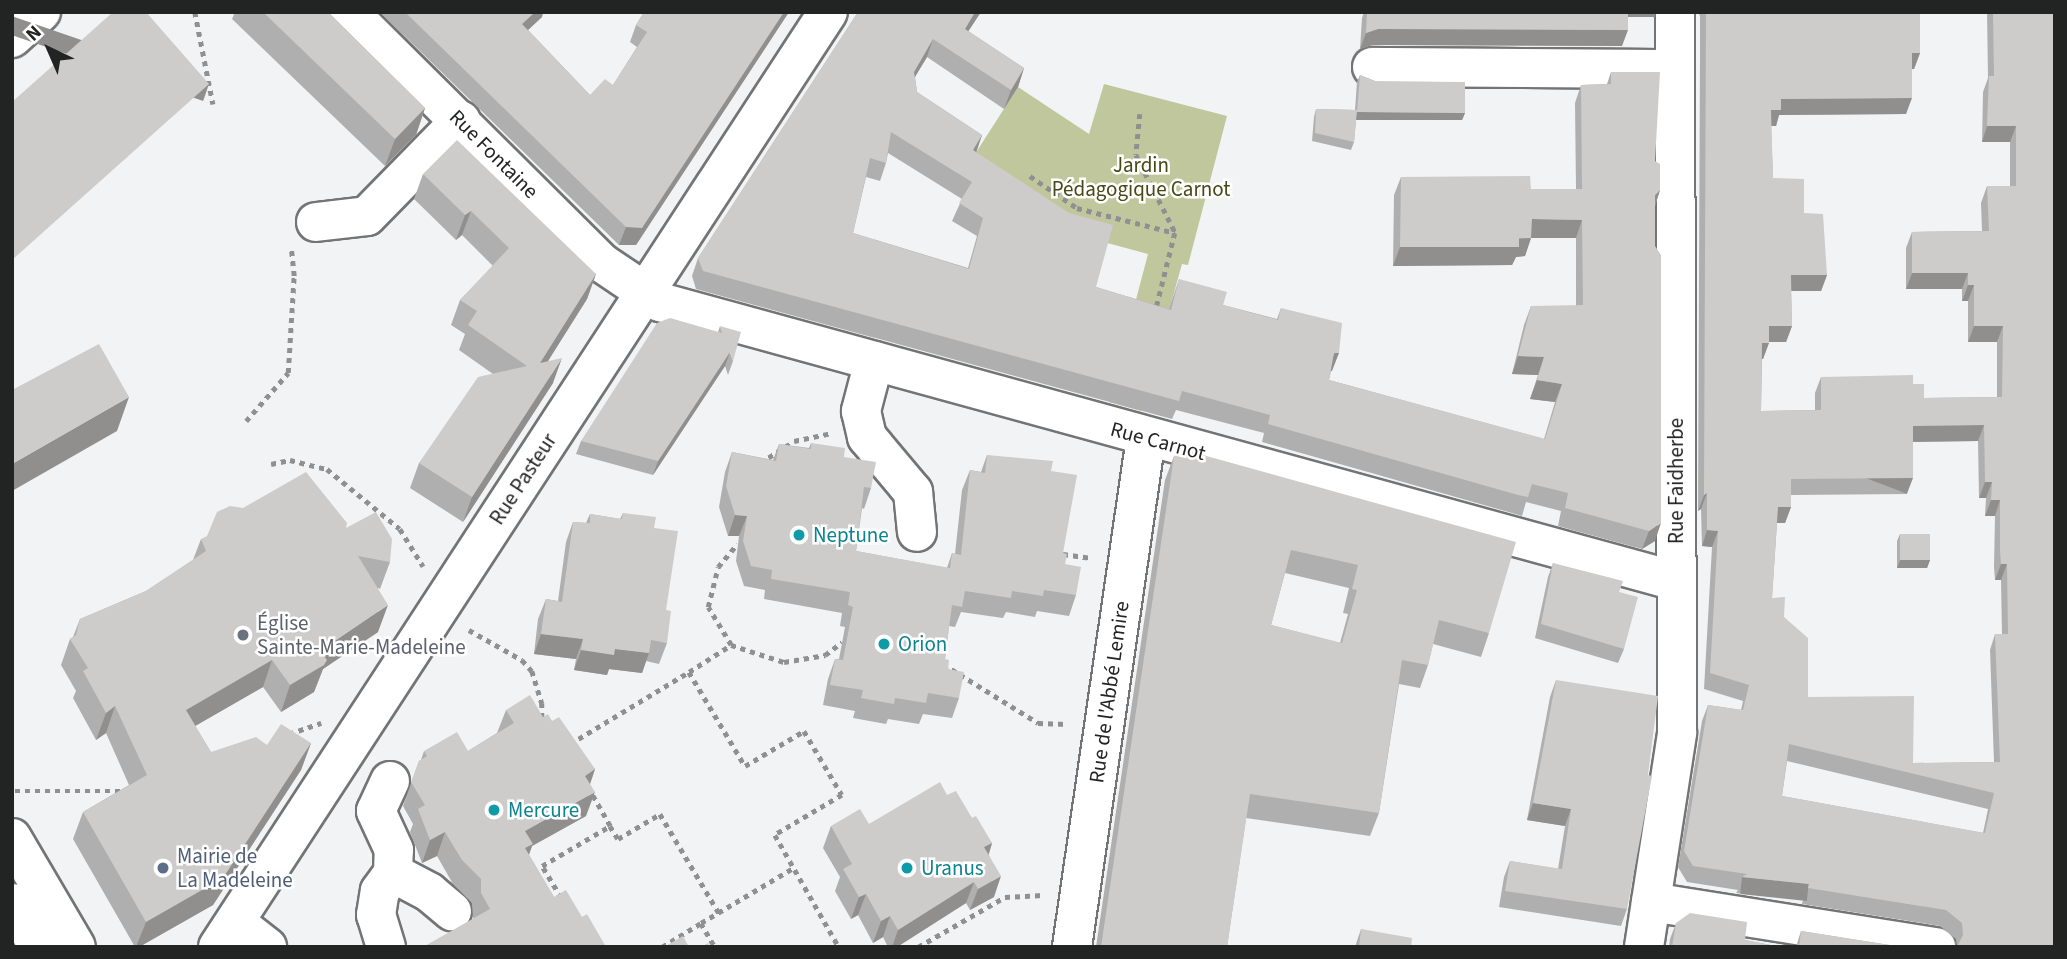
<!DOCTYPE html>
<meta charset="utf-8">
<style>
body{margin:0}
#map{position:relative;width:2067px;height:959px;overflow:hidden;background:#f2f3f4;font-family:"Source Sans 3",sans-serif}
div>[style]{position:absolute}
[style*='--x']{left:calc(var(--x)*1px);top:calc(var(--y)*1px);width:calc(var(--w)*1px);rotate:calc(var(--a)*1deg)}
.green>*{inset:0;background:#c1c79c}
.path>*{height:4.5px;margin-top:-2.25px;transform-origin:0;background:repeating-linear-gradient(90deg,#8f9091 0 5px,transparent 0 10px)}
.roads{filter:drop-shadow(2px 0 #737475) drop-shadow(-2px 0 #737475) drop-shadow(0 2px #737475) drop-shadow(0 -2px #737475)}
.minor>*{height:38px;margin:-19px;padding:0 19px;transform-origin:19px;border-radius:19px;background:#fff}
.major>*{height:38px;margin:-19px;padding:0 19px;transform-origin:19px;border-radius:19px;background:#fff}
.wall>*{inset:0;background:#b0afaf}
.shaded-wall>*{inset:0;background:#908f8e;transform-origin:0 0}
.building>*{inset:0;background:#cdcccb;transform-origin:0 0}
.dots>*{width:19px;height:19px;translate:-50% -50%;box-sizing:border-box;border:4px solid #fff;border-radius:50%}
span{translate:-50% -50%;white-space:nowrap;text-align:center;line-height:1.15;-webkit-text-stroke:5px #fff;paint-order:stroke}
.street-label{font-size:21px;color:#222323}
.park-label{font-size:21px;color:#444915}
.culture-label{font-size:21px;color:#0d838f}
.left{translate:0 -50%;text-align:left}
.worship-label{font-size:21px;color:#5b616d}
.service-label{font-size:21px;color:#4e5e75}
.frame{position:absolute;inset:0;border:14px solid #222323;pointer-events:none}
.north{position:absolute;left:14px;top:14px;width:70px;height:70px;-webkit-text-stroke:5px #fff;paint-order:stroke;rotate:316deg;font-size:19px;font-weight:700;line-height:28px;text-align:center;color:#222323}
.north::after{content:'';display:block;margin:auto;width:24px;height:32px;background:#222323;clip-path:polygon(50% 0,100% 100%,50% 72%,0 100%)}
</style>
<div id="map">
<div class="green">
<i style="clip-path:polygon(1104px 84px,1227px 116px,1188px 265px,1182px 264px,1141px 411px,1109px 402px,1148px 254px,1063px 231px,966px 168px,1018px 87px,1089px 134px)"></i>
</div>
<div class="path">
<i style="--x:195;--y:12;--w:94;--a:78.9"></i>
<i style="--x:1140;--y:114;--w:41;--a:95.6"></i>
<i style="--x:1136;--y:155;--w:86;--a:63.1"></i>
<i style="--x:1030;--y:176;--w:57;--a:34.2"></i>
<i style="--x:1077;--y:208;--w:101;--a:14.3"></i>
<i style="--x:1175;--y:233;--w:78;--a:104"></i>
<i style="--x:246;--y:421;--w:64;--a:-48.8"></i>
<i style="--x:288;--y:373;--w:97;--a:-86.5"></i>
<i style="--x:294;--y:276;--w:27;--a:-96"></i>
<i style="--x:760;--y:463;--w:40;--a:-32.9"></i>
<i style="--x:794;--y:441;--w:38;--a:-12"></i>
<i style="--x:271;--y:464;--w:19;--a:-12"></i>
<i style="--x:290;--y:460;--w:38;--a:14"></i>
<i style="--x:327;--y:469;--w:94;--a:39.4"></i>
<i style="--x:400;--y:529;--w:44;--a:58.1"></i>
<i style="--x:1063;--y:554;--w:29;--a:8"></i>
<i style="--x:469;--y:630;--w:61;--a:29.5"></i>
<i style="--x:522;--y:660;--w:15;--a:48"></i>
<i style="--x:532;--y:671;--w:34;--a:73"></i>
<i style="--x:542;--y:703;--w:18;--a:90"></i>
<i style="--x:731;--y:645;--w:56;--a:17.8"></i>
<i style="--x:784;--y:662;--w:42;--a:-9.7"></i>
<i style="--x:825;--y:655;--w:21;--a:-37"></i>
<i style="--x:943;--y:664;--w:112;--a:31.8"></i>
<i style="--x:1038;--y:723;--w:30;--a:2"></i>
<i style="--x:689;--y:672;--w:50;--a:-32.7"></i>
<i style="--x:731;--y:645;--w:44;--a:-121.2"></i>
<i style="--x:708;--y:607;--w:41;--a:-76"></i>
<i style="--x:718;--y:567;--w:30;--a:-50"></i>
<i style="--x:289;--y:734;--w:34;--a:-19"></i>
<i style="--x:570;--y:744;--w:139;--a:-31.2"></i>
<i style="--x:689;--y:672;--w:109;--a:59.2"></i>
<i style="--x:745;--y:766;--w:69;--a:-30.7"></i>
<i style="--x:804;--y:731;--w:74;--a:59.3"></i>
<i style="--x:842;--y:795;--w:78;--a:149.2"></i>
<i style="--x:775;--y:835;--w:129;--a:60.3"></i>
<i style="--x:15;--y:791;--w:110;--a:0"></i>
<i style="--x:610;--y:826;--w:15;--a:58"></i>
<i style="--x:618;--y:839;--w:49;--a:-30.8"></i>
<i style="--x:660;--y:814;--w:115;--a:59.2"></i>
<i style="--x:561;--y:898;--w:37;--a:-121"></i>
<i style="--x:542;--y:866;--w:79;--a:-30.5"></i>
<i style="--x:610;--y:826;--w:40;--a:-119.7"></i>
<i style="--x:701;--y:923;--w:109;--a:-30.8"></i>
<i style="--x:662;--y:947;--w:46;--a:-31.6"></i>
<i style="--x:701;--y:923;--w:28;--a:60"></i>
<i style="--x:918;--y:947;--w:100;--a:-29.9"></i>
<i style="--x:1005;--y:897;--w:38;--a:-3"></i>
</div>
<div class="roads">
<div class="minor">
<i style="--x:349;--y:12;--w:356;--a:44.8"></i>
<i style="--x:602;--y:263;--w:70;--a:33.9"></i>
<i style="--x:660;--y:302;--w:1054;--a:15.36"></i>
<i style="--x:12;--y:38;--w:39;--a:-42"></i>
<i style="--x:1372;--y:67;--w:303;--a:0.4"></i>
<i style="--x:316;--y:222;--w:51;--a:-6.7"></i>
<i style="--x:367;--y:216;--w:134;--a:-45.6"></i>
<i style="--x:874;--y:361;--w:52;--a:104.6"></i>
<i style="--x:861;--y:411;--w:27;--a:77"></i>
<i style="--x:867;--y:437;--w:72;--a:50.1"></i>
<i style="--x:913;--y:492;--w:40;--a:84.3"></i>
<i style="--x:393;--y:873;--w:41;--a:27.8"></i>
<i style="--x:429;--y:892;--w:30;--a:40"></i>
<i style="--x:1651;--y:902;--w:289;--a:9"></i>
<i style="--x:235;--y:922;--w:41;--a:38"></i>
<i style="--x:218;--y:947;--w:1116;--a:-56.88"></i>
<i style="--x:386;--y:947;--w:34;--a:-107"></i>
<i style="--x:376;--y:915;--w:24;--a:-81"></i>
<i style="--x:380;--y:891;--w:22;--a:-54"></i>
<i style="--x:393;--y:873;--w:23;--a:-88"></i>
<i style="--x:394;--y:850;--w:43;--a:-114.8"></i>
<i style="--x:376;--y:811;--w:33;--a:-65"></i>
<i style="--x:1072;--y:947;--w:514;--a:-81.73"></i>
<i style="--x:1644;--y:947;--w:217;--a:-81.2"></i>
<i style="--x:1677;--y:733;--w:721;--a:-90.16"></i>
</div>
<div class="major">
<i style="--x:12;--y:838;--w:126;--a:59.6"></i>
<i style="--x:12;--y:903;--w:52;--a:58.5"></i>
</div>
</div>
<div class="wall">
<i style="clip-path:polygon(235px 12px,328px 12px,425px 108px,416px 135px,385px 166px,232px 19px)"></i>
<i style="clip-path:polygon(380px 12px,543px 12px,542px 17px,528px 30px,590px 95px,613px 85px,637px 47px,630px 42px,636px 25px,644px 12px,789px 12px,636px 245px,619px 245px)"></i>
<i style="clip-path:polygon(evenodd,858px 12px,981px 12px,968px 31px,1024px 68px,1018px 87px,1004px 109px,927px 57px,915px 77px,917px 92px,982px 135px,976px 152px,1096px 287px,1169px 309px,1179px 279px,1223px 305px,1277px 319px,1281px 308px,1332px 371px,1331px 371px,1329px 380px,1544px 439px,1555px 402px,1530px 399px,1538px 375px,1512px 374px,1524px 325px,1531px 306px,1576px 306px,1576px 238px,1531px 238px,1525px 256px,1516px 257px,1512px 265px,1393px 266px,1394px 195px,1401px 177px,1531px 189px,1576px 189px,1575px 103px,1581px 85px,1607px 84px,1611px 72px,1655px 161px,1660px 190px,1655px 206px,1655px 541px,1642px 549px,1558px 526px,1561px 511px,1526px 502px,1522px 516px,1512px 513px,1262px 442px,1264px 433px,1176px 410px,1172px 419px,696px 289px,692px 276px,698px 258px,858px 12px,888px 153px,962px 199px,952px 221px,977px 236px,968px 268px,853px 233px,866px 177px,880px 181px,886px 163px,888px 153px)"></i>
<i style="clip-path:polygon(1364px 12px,1655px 12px,1653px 17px,1628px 17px,1622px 46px,1372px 45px,1360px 49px,1362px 18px)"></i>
<i style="clip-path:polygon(evenodd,1698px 12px,1920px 12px,1920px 53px,1914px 69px,1912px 69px,1906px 114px,1779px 115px,1776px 126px,1771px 126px,1773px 178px,1804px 213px,1827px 275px,1821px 291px,1791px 291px,1792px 326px,1786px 342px,1769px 342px,1763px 359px,1762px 359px,1761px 411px,1815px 410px,1815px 393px,1821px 377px,1913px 384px,1924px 398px,1997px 397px,1997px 342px,1968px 342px,1968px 301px,1962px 301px,1962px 289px,1906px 289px,1906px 248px,1912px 232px,1982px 231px,1981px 203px,1987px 186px,2010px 186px,2010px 142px,1982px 142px,1983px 92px,1988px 78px,1987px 12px,2055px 12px,2055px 947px,1957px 946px,1956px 939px,1940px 926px,1802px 904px,1803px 900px,1736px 893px,1738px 890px,1687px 882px,1678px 867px,1702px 721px,1708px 705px,1741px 710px,1743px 701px,1704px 689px,1712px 547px,1702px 546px,1701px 509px,1698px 511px,1700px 54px,1700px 16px,1698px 12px,1978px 441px,1979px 498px,1986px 498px,1985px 516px,1995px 516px,1994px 567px,1995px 580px,2001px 580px,2002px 634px,1995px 634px,1990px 650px,1994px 762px,1913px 763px,1808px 697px,1784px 617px,1772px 598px,1777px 523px,1785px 523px,1791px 507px,1791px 495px,1907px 494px,1913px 442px,1978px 441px,1698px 12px,1787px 761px,1988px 809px,1983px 833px,1782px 796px,1787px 761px)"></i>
<i style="clip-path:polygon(1360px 75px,1375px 81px,1465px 113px,1462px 120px,1356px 120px,1354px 142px,1351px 150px,1312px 141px,1314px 117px,1316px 109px,1355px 110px,1357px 82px)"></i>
<i style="clip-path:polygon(423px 174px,596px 274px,587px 299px,548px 361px,553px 383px,463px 522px,410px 488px,419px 463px,493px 374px,459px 350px,465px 334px,451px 325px,460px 300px,493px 266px,462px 235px,456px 240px,414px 199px)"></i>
<i style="clip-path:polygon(720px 326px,733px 361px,728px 375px,725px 366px,653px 475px,576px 454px,581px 441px,718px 332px)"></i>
<i style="clip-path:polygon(811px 443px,844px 457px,871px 488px,864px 509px,862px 508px,856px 551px,947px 568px,952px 553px,955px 554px,962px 490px,970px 470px,981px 472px,987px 455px,1051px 471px,1065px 564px,1076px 595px,1069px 616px,1037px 611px,1035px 617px,1006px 612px,1003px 618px,961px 612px,955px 627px,949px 626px,945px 659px,959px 698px,952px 718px,923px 714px,919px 724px,888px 719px,886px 724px,853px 718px,855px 711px,823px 705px,828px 679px,835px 659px,839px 659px,845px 627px,840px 626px,842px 613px,764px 599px,765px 590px,744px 586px,736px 561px,739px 536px,728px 536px,719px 507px,725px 472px,732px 452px,773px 460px,779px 444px,809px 448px)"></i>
<i style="clip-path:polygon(evenodd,1174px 456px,1489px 633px,1481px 657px,1433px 644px,1428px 665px,1420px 688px,1399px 684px,1379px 813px,1370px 836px,1246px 818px,1227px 947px,1096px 947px,1165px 480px,1174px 456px,1285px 573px,1349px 588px,1343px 613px,1348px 614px,1340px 643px,1271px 625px,1285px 573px)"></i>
<i style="clip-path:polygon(623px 513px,654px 528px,666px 610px,667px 643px,659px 664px,646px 661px,642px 673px,609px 669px,607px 675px,574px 670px,576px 659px,534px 654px,538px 619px,546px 599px,558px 601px,566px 542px,573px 522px,586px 523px,590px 514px,620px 519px)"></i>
<i style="clip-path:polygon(346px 528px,390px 562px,380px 589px,378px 588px,378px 632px,323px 669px,314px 692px,281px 712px,263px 687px,195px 726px,211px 752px,267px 745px,311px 743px,301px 770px,213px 905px,139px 947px,135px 947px,73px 839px,83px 812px,129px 785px,106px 733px,96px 740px,73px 698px,76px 691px,61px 665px,70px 639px,73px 637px,80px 619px,146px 591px,193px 560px,201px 539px)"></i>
<i style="clip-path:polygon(1900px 534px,1930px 560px,1927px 568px,1897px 568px,1897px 541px)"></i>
<i style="clip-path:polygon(1553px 563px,1619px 592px,1624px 649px,1618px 663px,1535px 638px,1548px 577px)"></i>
<i style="clip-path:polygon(1556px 680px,1627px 909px,1621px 926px,1499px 907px,1504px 877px,1510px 861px,1558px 869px,1565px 826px,1527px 820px,1550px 697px)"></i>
<i style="clip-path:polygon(506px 710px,543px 717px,552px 721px,595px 769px,590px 784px,586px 816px,532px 846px,529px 855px,554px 897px,582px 917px,606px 947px,473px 918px,472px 903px,453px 884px,437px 856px,422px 863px,410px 832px,413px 824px,403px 806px,419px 761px,421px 760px,424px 751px,468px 751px,497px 733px)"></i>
<i style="clip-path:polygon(947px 795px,972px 818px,992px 843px,989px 854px,994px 897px,970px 910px,966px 903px,897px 947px,888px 947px,883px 937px,873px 943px,858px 915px,851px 919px,835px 891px,840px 877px,823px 848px,831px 826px,869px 824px)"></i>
<i style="clip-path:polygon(1676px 923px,1745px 940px,1781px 947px,1669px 947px,1670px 939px)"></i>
<i style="clip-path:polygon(1361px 929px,1411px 947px,1355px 947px)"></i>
<i style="clip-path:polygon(1801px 931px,1902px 947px,1796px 947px)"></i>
</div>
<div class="shaded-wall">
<i style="clip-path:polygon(535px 12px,543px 12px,542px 17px,515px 42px,522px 24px)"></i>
<i style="clip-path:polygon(784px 12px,789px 12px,636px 245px,619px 245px,626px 227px)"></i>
<i style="clip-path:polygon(975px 12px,981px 12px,958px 47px,965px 29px)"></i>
<i style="left:1624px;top:12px;width:31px;height:5px"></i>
<i style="clip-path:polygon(1378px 29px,1628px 30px,1622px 46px,1372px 45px,1360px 49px,1366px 33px)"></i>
<i style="clip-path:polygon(933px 39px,927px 57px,907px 90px,914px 72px)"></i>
<i style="clip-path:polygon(1912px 53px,1920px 53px,1914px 69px,1906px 69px)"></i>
<i style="clip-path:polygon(1024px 68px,1018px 87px,1004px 109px,1011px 90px)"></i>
<i style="left:209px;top:84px;width:18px;height:264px;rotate:109deg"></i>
<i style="clip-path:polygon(1912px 98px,1906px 114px,1779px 115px,1776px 126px,1765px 126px,1771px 110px,1781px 99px)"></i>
<i style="clip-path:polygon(425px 108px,416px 135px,385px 166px,395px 139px)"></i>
<i style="clip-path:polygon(1357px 112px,1465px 113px,1462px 120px,1354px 120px)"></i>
<i style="clip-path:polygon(1987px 126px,2016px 126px,2010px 142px,1982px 142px)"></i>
<i style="clip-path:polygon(982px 135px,976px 153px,973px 150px)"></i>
<i style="clip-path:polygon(1660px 190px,1654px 209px,1655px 195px)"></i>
<i style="clip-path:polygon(471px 211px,462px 235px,456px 240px,465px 215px)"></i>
<i style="clip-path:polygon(1532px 219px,1582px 220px,1576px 238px,1525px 238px)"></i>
<i style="clip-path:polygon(1531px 238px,1525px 256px,1516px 257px,1512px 265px,1393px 266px,1400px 247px)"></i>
<i style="clip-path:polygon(1912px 273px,1968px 273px,1962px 289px,1906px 289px)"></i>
<i style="clip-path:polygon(596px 274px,587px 299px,531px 388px,540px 363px)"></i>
<i style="clip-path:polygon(1791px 275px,1827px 275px,1821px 291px,1785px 291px)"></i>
<i style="clip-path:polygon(1968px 285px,1974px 285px,1968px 301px,1962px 301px)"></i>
<i style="clip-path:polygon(1769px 326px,1792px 326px,1786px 342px,1763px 342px)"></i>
<i style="clip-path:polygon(1974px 326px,2003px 326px,1997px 342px,1968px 342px)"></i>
<i style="clip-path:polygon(1762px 343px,1769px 343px,1763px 359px,1756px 359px)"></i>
<i style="clip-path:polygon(730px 352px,725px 366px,653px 475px,658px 461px)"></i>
<i style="clip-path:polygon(1334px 353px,1339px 353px,1332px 371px,1328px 371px)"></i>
<i style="clip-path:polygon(1518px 356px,1544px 357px,1538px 375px,1512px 374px)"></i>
<i style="clip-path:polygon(562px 358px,553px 383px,463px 522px,472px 497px)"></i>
<i style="clip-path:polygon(1537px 380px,1562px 384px,1555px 402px,1530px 399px)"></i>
<i style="clip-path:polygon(129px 397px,117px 431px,12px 491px,12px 464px)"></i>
<i style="clip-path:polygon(1984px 425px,1978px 441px,1907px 442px,1913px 426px)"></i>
<i style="left:1913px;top:478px;width:17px;height:122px;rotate:111deg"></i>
<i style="clip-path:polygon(1985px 482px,1992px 482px,1986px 498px,1979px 498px)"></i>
<i style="clip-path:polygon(1707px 493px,1701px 509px,1698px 511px,1704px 495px)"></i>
<i style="clip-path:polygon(1991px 500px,2000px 500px,1995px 516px,1985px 516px)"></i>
<i style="clip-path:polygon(1778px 507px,1791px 507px,1785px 523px,1772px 523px)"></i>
<i style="clip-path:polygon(735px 515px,747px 516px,739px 536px,728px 536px)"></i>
<i style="clip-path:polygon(1661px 523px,1655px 541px,1642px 549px,1649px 531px)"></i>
<i style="clip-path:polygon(1707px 530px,1718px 531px,1712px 547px,1702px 546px)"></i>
<i style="clip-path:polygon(1900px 560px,1930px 560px,1927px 568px,1897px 568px)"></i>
<i style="clip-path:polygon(2001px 564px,2007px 564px,2001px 580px,1995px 580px)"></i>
<i style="clip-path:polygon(388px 605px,378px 632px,323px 669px,314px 692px,281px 712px,290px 685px,320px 651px)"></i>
<i style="clip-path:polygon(541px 634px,583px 639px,576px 659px,534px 654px)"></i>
<i style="clip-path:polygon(615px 649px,649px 653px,642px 673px,609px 669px,607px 675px,574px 670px,581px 650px)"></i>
<i style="clip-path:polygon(272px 660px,263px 687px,176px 737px,186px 710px)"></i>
<i style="clip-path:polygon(115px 706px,106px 733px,96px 740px,106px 713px)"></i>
<i style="clip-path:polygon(311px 743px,301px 770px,213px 905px,139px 947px,136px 947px,146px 922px)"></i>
<i style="clip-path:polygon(595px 769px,587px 793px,585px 776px)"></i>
<i style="clip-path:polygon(595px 792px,586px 816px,532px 846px,524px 868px,525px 831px)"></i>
<i style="clip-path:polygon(1533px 803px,1571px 809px,1565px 826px,1527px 820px)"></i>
<i style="clip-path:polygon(445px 832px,437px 856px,422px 863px,430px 840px)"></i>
<i style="clip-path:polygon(992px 843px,985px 865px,984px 847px)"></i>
<i style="clip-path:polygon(1001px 876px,994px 897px,970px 910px,978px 889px)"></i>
<i style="left:1742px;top:877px;width:67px;height:17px;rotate:6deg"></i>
<i style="clip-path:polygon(974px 882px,966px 903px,897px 947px,892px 947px,898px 930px)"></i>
<i style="clip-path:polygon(866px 894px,858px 915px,851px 919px,859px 897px)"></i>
<i style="clip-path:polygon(890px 916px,883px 937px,873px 943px,881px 921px)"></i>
</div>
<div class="building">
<i style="clip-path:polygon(113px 12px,146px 12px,209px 84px,12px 260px,12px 102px)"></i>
<i style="clip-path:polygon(263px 12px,328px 12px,425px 108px,395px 139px)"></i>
<i style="clip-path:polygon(405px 12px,535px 12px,522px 24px,590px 95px,605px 79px,613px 85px,647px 32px,636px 25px,644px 12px,784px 12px,642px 228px,626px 227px)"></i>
<i style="clip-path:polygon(evenodd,858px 12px,975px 12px,965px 29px,1024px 68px,1011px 90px,933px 39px,914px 72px,917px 92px,982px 135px,973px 150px,1069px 213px,1113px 225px,1096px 287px,1171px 310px,1179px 279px,1227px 292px,1223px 305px,1278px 320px,1281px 308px,1342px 323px,1339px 353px,1334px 353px,1329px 380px,1545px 439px,1562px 384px,1537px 380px,1544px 357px,1518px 356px,1531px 306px,1583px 305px,1582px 220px,1532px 219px,1531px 238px,1519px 238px,1519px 247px,1400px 247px,1401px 177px,1530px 176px,1531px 189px,1582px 189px,1581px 85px,1611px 84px,1611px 72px,1660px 72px,1655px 161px,1660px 164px,1660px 190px,1655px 195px,1655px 246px,1661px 255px,1661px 523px,1649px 531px,1565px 508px,1568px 493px,1532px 484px,1528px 497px,1518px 495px,1268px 424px,1270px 415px,1182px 391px,1179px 401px,703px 271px,698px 258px,858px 12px,891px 132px,972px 182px,959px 203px,983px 218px,969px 269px,853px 233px,870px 158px,886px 163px,891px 132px)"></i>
<i style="clip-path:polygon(1367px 12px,1628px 12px,1628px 30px,1378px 29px,1366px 33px)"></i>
<i style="clip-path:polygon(evenodd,1706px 12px,1920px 12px,1920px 53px,1912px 53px,1912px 98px,1781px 99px,1781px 110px,1771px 110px,1773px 178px,1804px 179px,1804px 213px,1823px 214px,1827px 275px,1791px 275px,1792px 326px,1769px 326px,1769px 343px,1762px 343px,1761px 411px,1821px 410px,1821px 377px,1913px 375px,1913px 384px,1924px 384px,1924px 398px,2002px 397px,2003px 326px,1974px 326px,1974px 285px,1968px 285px,1968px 273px,1912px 273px,1912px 232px,1989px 231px,1987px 186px,2016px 186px,2016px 126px,1987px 126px,1989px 76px,1994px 76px,1993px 12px,2055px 12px,2055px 944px,2051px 947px,1954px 947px,1958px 945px,1963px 935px,1962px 923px,1946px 910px,1808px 888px,1809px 884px,1742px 877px,1747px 874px,1693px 866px,1684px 851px,1708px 705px,1743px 710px,1749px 685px,1710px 673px,1718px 531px,1707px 530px,1707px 493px,1704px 495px,1706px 12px,1984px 425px,1985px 482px,1992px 482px,1991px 500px,2000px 500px,2000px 551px,2001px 564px,2007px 564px,2008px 634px,1995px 634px,2000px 762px,1913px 763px,1914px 696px,1808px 697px,1808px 638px,1784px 617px,1785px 597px,1772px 598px,1778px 507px,1791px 507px,1791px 479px,1913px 478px,1913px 426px,1984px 425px,1706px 12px,1789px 744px,1994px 793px,1985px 833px,1782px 796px,1789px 744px)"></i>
<i style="clip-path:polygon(1360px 75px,1375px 81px,1465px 82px,1465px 113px,1357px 112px)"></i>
<i style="clip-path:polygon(1316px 109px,1357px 110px,1354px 142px,1315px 133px)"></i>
<i style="clip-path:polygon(457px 140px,596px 274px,540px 363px,562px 358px,472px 497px,419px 463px,478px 377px,527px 366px,468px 325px,477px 311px,460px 300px,509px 248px,471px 211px,465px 215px,423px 174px)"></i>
<i style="clip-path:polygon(670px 318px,722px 333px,720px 326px,741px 332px,733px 361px,730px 352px,658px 461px,581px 441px,657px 323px)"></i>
<i style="clip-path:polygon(99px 344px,129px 397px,12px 464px,12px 390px)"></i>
<i style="clip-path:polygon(811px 443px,845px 448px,844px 457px,876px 462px,871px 488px,864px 487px,856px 551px,950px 568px,952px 553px,961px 555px,970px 470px,985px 473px,987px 455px,1053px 461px,1051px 471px,1077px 475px,1063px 553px,1067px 554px,1065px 564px,1081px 567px,1076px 595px,1044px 590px,1043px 596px,1012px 591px,1011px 598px,965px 591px,962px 607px,952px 605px,945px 659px,949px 660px,948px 669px,964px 672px,959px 698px,928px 693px,926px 703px,895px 698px,894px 704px,861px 698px,863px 690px,830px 685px,835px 659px,843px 660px,853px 607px,848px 605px,850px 592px,771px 579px,772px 570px,751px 566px,743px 541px,747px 516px,735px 515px,726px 486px,732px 452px,776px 461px,779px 444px,811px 449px)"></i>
<i style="clip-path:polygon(evenodd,1185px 450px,1516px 542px,1489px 633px,1439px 620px,1428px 665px,1402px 660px,1379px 813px,1250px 794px,1227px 947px,1101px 947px,1174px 456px,1185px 450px,1291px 550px,1358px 565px,1352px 589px,1357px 590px,1342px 643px,1271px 625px,1291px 550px)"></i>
<i style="clip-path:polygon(306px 472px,347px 523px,346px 528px,376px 512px,392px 539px,390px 562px,358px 556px,388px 605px,320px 651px,327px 660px,324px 665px,290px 685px,272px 660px,186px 710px,211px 752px,256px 737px,267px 745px,281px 724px,311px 743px,223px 878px,146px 922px,83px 812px,147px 775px,115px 706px,106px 713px,83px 671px,88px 668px,70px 639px,76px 635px,80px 619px,146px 591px,206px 551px,201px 539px,207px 536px,217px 512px,230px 506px,243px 508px)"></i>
<i style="clip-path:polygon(623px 513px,656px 517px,654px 528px,678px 531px,666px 610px,671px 611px,667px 643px,651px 640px,649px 653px,615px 649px,614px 655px,581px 650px,583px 639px,541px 634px,546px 599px,562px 602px,573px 522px,590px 523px,590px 514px,622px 519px)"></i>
<i style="left:1900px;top:534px;width:30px;height:26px"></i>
<i style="clip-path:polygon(1553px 563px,1623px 581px,1619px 592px,1638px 597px,1624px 649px,1541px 624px)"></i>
<i style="clip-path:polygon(1556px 680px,1658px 696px,1648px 775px,1652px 776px,1627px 909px,1505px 891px,1510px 861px,1562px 869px,1571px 809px,1533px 803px)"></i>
<i style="clip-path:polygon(530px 695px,543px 717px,548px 714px,552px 721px,559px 717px,595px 769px,585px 776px,595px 792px,525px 831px,533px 844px,525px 848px,554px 897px,566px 890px,582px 917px,587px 914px,606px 947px,423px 947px,490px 909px,481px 893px,481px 879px,462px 860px,445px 832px,430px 840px,418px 809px,425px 805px,411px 782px,419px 761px,427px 756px,424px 751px,457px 732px,468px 751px,514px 723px,506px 710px)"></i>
<i style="clip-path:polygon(940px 782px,947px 795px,956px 791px,972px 818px,976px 816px,992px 843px,984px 847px,1001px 876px,978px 889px,974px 882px,898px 930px,890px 916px,881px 921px,866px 894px,859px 897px,843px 869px,852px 864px,831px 826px,860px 809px,869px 824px)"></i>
<i style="clip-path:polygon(1690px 913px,1747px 922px,1745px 940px,1780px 947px,1672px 947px,1676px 923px)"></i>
<i style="clip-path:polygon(1361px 929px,1412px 938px,1411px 947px,1359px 947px)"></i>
<i style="clip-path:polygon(1801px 931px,1902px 947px,1799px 947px)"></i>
<i style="clip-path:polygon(683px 936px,689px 947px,664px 947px)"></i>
<i style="clip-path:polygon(708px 943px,710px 947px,701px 947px)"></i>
</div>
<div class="dots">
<i style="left:799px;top:535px;background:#0f9aa8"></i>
<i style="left:243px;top:635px;background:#6b7280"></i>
<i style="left:884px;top:644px;background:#0f9aa8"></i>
<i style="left:494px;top:810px;background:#0f9aa8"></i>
<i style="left:163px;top:868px;background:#5c6f8a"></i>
<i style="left:907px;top:868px;background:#0f9aa8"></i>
</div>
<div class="street-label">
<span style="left:494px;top:154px;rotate:45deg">Rue Fontaine</span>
<span style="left:1158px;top:441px;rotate:15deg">Rue Carnot</span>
<span style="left:523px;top:479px;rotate:-57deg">Rue Pasteur</span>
<span style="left:1676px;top:481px;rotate:-90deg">Rue Faidherbe</span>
<span style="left:1109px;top:692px;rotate:-82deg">Rue de l'Abbé Lemire</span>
</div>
<div class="park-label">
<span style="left:1141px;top:177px">Jardin<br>Pédagogique Carnot</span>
</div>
<div class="culture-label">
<span class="left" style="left:813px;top:535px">Neptune</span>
<span class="left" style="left:898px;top:644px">Orion</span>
<span class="left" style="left:508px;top:810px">Mercure</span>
<span class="left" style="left:921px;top:868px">Uranus</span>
</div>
<div class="worship-label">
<span class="left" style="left:257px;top:635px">Église<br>Sainte-Marie-Madeleine</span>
</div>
<div class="service-label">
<span class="left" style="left:177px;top:868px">Mairie de<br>La Madeleine</span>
</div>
<div class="frame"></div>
<div class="north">N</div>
</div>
